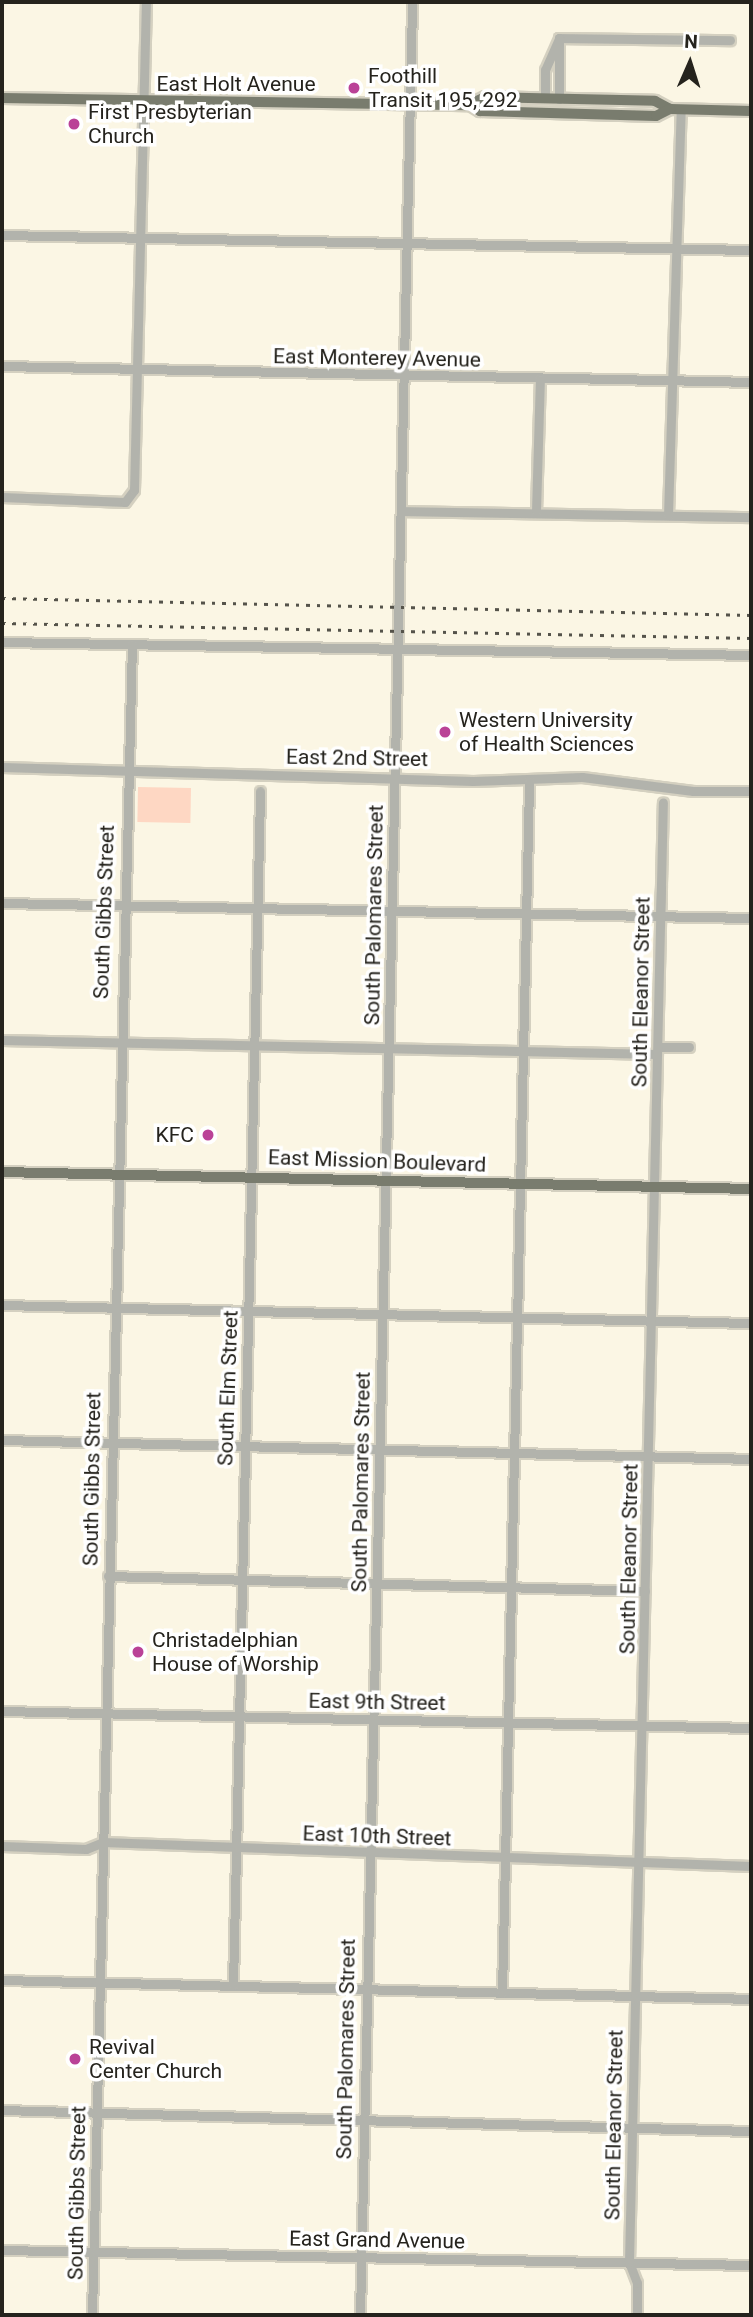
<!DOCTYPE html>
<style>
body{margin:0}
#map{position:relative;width:753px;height:2317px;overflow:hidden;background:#fbf6e4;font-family:Roboto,sans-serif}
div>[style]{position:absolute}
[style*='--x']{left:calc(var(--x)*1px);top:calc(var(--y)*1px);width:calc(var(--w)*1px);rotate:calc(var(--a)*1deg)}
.green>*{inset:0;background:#fed7c3;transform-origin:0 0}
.roads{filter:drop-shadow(2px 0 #d4d0c0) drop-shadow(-2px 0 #d4d0c0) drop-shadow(0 2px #d4d0c0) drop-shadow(0 -2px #d4d0c0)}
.minor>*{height:9px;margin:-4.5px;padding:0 4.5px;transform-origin:4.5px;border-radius:4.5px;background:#b2b3ac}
.major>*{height:10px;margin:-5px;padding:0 5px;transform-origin:5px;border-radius:5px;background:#797c6e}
.rail>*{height:2.5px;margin-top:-1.25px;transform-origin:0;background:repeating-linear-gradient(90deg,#55534a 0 3.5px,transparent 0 10.5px)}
.dots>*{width:19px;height:19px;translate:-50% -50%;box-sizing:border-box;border:4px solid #fff;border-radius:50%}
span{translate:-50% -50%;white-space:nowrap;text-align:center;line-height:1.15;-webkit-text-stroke:7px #fff;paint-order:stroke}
.poi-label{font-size:21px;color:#25231d}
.left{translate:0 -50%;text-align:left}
.right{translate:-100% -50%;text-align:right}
.street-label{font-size:21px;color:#25231d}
.frame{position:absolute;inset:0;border:4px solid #25231d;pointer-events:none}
.north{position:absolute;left:655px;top:28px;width:70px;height:70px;-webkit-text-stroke:5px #fff;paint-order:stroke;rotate:3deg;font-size:19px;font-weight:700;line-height:28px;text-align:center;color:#25231d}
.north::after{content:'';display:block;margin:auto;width:24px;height:32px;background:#25231d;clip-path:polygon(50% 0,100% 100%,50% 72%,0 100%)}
</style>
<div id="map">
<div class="green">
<i style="left:138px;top:787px;width:53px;height:35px;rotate:1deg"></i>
</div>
<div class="roads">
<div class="minor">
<i style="--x:559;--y:38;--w:171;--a:0.7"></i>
<i style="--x:545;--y:98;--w:28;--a:-90"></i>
<i style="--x:545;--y:70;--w:35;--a:-66"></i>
<i style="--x:559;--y:99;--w:61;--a:-90"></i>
<i style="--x:2;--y:235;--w:749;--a:1.15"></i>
<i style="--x:2;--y:366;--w:749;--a:1.22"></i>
<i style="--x:2;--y:497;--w:123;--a:2.3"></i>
<i style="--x:125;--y:502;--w:15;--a:-53"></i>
<i style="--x:134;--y:490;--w:488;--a:-88.6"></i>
<i style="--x:401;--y:511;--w:350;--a:1"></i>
<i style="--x:536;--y:511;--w:132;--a:-88.3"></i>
<i style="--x:668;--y:515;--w:405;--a:-88.2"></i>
<i style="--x:2;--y:642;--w:749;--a:0.99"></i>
<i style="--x:2;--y:767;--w:471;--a:1.7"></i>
<i style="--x:473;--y:781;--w:109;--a:-2.1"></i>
<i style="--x:582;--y:777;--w:112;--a:7.2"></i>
<i style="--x:693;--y:791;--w:58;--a:0"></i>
<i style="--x:2;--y:903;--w:749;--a:1.15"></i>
<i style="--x:660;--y:916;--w:29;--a:-88"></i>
<i style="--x:2;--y:1040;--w:655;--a:1.22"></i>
<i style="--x:658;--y:1047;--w:31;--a:0"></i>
<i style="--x:2;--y:1305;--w:749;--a:1.38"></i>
<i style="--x:2;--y:1440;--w:749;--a:1.45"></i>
<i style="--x:108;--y:1576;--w:537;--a:1.6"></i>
<i style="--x:2;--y:1711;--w:749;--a:1.3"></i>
<i style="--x:2;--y:1846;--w:84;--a:2"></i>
<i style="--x:86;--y:1849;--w:18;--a:-22"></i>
<i style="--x:103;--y:1842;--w:648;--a:2.12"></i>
<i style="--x:2;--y:1980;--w:749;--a:1.45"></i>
<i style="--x:233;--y:1985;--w:1194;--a:-88.7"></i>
<i style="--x:502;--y:1993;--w:1212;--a:-88.72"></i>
<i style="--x:2;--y:2110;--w:749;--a:1.61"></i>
<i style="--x:2;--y:2250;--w:749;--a:1.15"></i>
<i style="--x:92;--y:2315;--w:1671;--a:-88.63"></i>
<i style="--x:360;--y:2315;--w:2314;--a:-88.71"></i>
<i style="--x:637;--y:2315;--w:32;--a:-90"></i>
<i style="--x:637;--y:2283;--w:22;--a:-111"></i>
<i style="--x:629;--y:2262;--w:1460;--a:-88.67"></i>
</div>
<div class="major">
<i style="--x:2;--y:98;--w:466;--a:0.9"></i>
<i style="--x:468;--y:105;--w:19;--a:-25"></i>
<i style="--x:485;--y:97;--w:170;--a:1.3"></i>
<i style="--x:655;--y:101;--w:17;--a:28"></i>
<i style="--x:670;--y:109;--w:81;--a:1.4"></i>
<i style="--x:470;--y:105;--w:12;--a:31"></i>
<i style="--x:480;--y:111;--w:176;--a:1.6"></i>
<i style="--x:656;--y:116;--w:16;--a:-27"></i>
<i style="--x:2;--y:1172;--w:749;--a:1.3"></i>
</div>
</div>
<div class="rail">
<i style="--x:2;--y:598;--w:749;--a:1.3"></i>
<i style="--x:2;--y:623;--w:749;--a:1.15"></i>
</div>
<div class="dots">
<i style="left:354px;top:88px;background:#ba4297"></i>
<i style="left:74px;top:124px;background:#ba4297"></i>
<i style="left:445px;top:732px;background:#ba4297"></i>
<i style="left:208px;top:1135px;background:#ba4297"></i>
<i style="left:138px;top:1652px;background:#ba4297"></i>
<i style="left:75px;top:2059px;background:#ba4297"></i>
</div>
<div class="poi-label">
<span class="left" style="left:368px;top:88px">Foothill<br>Transit 195, 292</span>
<span class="left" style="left:88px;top:124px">First Presbyterian<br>Church</span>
<span class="left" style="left:459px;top:732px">Western University<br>of Health Sciences</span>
<span class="right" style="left:194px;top:1135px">KFC</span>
<span class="left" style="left:152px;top:1652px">Christadelphian<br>House of Worship</span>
<span class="left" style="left:89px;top:2059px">Revival<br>Center Church</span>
</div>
<div class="street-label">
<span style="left:236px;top:84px">East Holt Avenue</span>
<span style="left:377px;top:358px;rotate:1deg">East Monterey Avenue</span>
<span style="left:357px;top:758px;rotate:1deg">East 2nd Street</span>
<span style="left:104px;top:912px;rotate:-88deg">South Gibbs Street</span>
<span style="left:374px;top:915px;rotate:-89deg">South Palomares Street</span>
<span style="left:641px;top:992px;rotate:-89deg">South Eleanor Street</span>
<span style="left:377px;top:1161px;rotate:2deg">East Mission Boulevard</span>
<span style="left:228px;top:1388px;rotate:-88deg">South Elm Street</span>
<span style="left:92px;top:1479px;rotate:-89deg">South Gibbs Street</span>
<span style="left:361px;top:1482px;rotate:-89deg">South Palomares Street</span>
<span style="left:629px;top:1559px;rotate:-89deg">South Eleanor Street</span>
<span style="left:377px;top:1702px;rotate:1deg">East 9th Street</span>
<span style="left:377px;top:1836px;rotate:2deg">East 10th Street</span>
<span style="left:346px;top:2049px;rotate:-89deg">South Palomares Street</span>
<span style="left:614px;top:2125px;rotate:-89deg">South Eleanor Street</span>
<span style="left:77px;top:2193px;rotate:-89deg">South Gibbs Street</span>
<span style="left:377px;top:2240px;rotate:1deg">East Grand Avenue</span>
</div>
<div class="frame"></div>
<div class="north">N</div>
</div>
